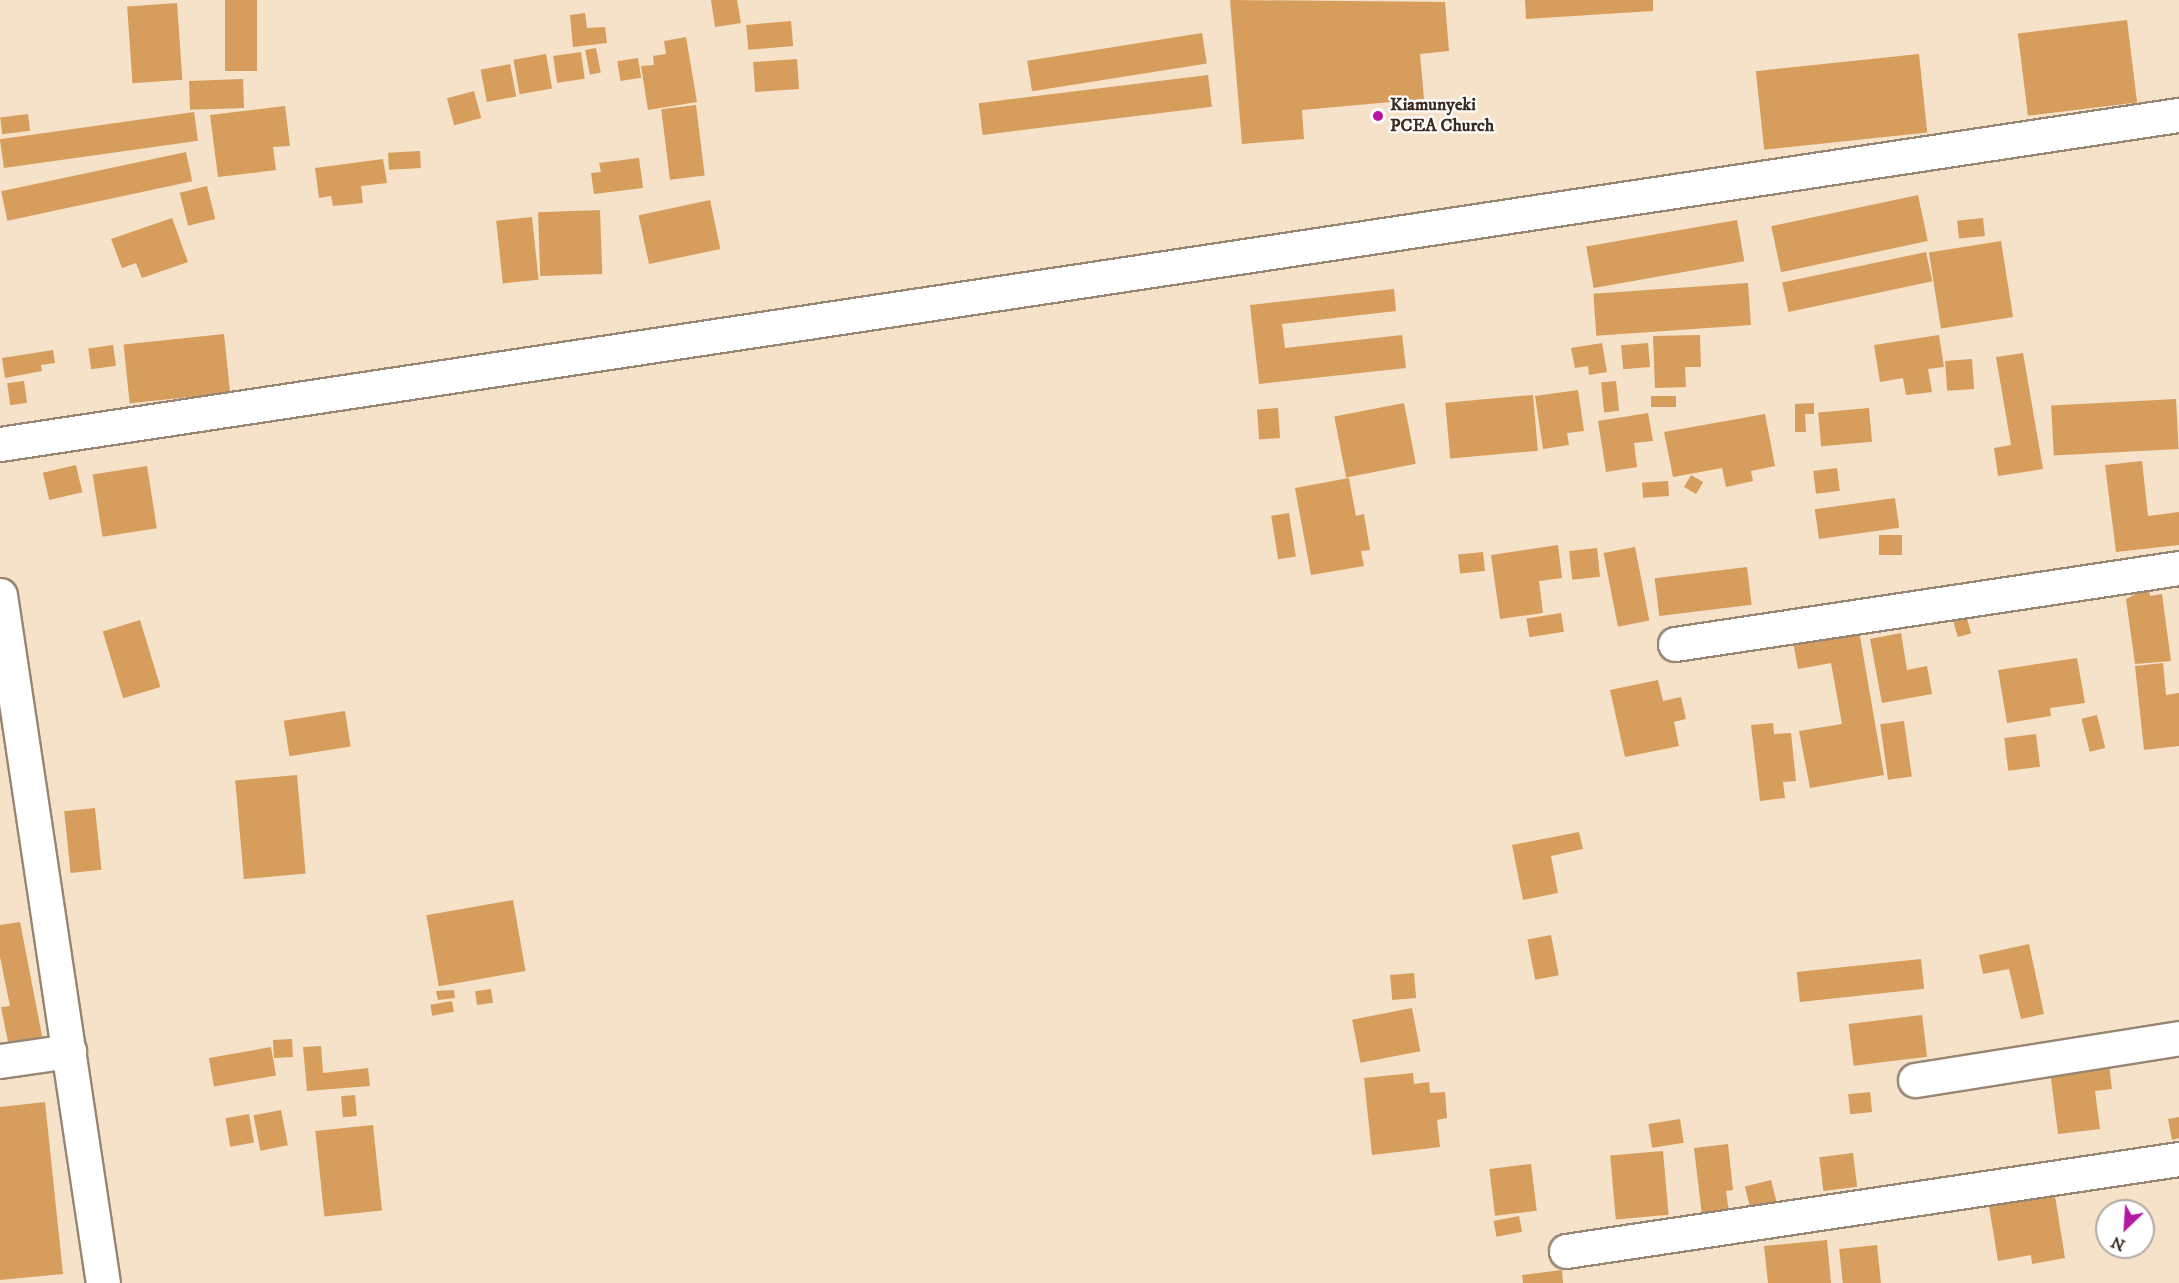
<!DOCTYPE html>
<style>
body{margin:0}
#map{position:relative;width:2179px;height:1283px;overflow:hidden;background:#f5e2c9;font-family:"IM FELL DW Pica",serif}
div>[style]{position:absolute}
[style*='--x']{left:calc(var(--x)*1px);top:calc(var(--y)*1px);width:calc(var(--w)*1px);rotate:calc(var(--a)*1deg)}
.building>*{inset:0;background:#d69d5d;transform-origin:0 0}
.roads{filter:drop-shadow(2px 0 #988674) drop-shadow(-2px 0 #988674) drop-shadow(0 2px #988674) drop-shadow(0 -2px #988674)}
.minor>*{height:33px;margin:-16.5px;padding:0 16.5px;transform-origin:16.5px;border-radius:16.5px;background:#fff}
.dots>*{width:16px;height:16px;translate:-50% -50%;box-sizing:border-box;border:3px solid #fff;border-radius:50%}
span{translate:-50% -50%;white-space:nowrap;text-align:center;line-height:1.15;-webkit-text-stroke:4.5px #fff;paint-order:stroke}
.poi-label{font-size:18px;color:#3b2a1e;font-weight:700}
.left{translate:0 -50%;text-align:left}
.north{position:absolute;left:2095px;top:1199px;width:60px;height:60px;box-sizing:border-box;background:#fff;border:2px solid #b1aaa5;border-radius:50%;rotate:205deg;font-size:16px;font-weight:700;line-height:24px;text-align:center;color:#3b2a1e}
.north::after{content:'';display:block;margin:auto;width:21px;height:27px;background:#b5179e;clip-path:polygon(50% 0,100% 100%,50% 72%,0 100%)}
</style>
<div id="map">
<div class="building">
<i style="left:225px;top:0;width:32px;height:71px"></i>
<i style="clip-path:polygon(711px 0,737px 0,741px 23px,715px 27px)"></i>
<i style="clip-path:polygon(1230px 0,1445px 2px,1449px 51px,1420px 54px,1424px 99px,1302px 110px,1304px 139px,1242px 144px)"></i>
<i style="clip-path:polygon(1525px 0,1653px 0,1653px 11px,1526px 19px)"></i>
<i style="left:177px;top:3px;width:77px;height:50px;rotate:86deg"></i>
<i style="clip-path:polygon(585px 13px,587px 28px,605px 27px,607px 43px,573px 47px,570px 15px)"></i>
<i style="left:2127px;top:20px;width:83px;height:110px;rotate:83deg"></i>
<i style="left:791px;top:21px;width:25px;height:45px;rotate:85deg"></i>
<i style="left:1202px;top:33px;width:31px;height:177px;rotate:81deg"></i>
<i style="clip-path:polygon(686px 37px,697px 102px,648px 110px,641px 66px,654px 65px,653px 56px,666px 54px,664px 41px)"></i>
<i style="left:596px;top:48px;width:25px;height:11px;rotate:79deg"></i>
<i style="left:581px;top:52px;width:27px;height:28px;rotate:82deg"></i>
<i style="left:546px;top:54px;width:35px;height:33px;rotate:80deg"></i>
<i style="left:1919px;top:54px;width:79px;height:164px;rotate:84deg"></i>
<i style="left:638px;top:58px;width:20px;height:21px;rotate:81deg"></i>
<i style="left:797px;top:59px;width:30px;height:44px;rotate:86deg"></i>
<i style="left:510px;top:64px;width:33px;height:30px;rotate:79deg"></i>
<i style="left:1208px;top:75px;width:32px;height:231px;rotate:83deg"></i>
<i style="left:243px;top:79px;width:29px;height:54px;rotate:88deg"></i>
<i style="left:474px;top:91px;width:28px;height:28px;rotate:75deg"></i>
<i style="left:696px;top:105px;width:71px;height:35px;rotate:83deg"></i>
<i style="clip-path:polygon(285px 106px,290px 146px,273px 147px,276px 170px,218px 177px,210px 115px)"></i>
<i style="left:194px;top:112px;width:29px;height:196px;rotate:82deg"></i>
<i style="left:28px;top:114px;width:17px;height:28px;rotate:83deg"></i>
<i style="left:420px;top:151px;width:17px;height:32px;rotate:87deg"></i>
<i style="left:186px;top:152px;width:30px;height:189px;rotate:78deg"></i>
<i style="clip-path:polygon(639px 158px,643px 188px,594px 194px,591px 173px,601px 172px,599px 163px)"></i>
<i style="clip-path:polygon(383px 159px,387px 183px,361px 186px,363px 203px,333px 206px,331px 196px,319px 198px,315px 168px)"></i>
<i style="left:207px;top:186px;width:34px;height:28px;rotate:76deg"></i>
<i style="left:1918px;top:195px;width:47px;height:150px;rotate:78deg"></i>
<i style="left:710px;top:200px;width:50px;height:73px;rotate:78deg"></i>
<i style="left:600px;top:210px;width:64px;height:62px;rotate:88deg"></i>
<i style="left:532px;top:217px;width:63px;height:36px;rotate:84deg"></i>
<i style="clip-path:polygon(172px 218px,188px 262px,142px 278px,136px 263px,122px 268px,111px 239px)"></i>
<i style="left:1983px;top:218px;width:18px;height:26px;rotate:84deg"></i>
<i style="left:1737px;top:220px;width:42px;height:153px;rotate:80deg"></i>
<i style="left:2001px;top:241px;width:77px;height:73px;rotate:81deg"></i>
<i style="left:1926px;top:252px;width:30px;height:147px;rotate:78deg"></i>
<i style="left:1748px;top:283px;width:42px;height:155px;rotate:86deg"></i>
<i style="clip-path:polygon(1394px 289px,1396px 311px,1282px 324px,1285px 348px,1402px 335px,1406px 368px,1259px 384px,1250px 305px)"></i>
<i style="left:224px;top:334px;width:59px;height:101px;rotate:84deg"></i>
<i style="clip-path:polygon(1700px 335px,1701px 367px,1685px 367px,1686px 387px,1655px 388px,1653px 336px)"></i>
<i style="clip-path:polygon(1939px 335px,1944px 367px,1928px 369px,1932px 392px,1906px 395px,1903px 378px,1880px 382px,1874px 345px)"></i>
<i style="clip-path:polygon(1602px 343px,1607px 372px,1589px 375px,1588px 366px,1575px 368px,1571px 348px)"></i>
<i style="left:1648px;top:343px;width:24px;height:27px;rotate:85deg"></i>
<i style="left:113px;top:345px;width:21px;height:25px;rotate:82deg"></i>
<i style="clip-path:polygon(53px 350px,55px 363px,41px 365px,42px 371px,5px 378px,2px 358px)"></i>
<i style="clip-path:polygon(2023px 353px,2043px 469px,1998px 476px,1994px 448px,2011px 445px,1996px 357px)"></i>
<i style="left:1972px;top:359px;width:30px;height:27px;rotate:86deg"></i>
<i style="left:24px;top:381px;width:22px;height:17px;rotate:82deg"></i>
<i style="left:1616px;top:381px;width:30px;height:15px;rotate:84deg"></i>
<i style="clip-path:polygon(1578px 390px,1584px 431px,1567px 433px,1569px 445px,1543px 449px,1535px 396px)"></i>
<i style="left:1533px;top:395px;width:56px;height:88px;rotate:85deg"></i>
<i style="left:1651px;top:396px;width:25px;height:11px"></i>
<i style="left:2176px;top:399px;width:50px;height:125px;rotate:87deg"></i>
<i style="left:1404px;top:403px;width:62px;height:71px;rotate:79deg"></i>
<i style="clip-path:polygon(1814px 403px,1814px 414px,1805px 414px,1806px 432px,1795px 432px,1795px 404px)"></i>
<i style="left:1278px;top:408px;width:30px;height:21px;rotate:86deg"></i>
<i style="left:1869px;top:408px;width:34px;height:51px;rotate:85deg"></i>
<i style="clip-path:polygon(1648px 413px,1653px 441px,1634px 443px,1637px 467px,1606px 472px,1598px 421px)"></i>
<i style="clip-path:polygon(1765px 414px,1775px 466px,1751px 471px,1753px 481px,1726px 487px,1722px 468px,1673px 477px,1664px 432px)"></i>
<i style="clip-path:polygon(2142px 461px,2148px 516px,2179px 512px,2179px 545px,2116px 552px,2105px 465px)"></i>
<i style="left:76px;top:465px;width:28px;height:34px;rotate:77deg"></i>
<i style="left:147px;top:466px;width:63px;height:55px;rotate:81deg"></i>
<i style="left:1837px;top:468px;width:23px;height:24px;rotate:83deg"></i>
<i style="left:1691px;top:475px;width:14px;height:14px;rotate:30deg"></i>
<i style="clip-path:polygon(1349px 478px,1356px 516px,1364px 514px,1370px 550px,1361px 551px,1364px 566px,1311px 575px,1295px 488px)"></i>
<i style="left:1668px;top:481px;width:15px;height:26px;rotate:86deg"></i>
<i style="left:1895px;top:498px;width:30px;height:81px;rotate:82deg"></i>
<i style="left:1289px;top:513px;width:44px;height:18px;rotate:81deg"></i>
<i style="left:1879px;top:535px;width:23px;height:20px"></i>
<i style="clip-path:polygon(1558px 545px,1562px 578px,1539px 581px,1543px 613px,1500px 619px,1491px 555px)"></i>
<i style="left:1635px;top:547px;width:75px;height:32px;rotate:79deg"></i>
<i style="left:1597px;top:548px;width:29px;height:28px;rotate:84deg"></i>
<i style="left:1483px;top:552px;width:19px;height:25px;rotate:84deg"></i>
<i style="left:1747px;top:567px;width:38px;height:93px;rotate:83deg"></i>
<i style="clip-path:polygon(2148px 581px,2150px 596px,2162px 594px,2171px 661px,2135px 664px,2126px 599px,2134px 595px,2132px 583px)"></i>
<i style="left:1561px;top:613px;width:19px;height:35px;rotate:81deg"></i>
<i style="left:1966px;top:615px;width:19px;height:14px;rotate:74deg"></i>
<i style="left:140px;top:620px;width:70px;height:39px;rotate:73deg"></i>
<i style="clip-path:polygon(1858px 625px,1884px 775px,1810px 788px,1799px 731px,1842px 724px,1831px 663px,1798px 669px,1792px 636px)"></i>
<i style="clip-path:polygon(1901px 633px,1907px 670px,1927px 666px,1932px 694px,1882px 703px,1870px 639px)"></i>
<i style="clip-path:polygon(2077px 658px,2085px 703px,2050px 708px,2051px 716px,2007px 723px,1998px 670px)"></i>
<i style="clip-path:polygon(2163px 663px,2166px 695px,2179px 693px,2179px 746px,2144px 750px,2135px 666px)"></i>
<i style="clip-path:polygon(1658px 680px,1663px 701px,1681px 697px,1686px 719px,1674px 722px,1679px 746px,1625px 757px,1610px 690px)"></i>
<i style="left:345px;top:711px;width:36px;height:62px;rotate:81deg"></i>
<i style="left:2097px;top:715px;width:34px;height:16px;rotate:76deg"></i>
<i style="left:1904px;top:721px;width:56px;height:24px;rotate:82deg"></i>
<i style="clip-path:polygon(1773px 723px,1774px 734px,1791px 733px,1796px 781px,1783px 782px,1785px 798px,1760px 801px,1751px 725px)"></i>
<i style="left:2036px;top:734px;width:33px;height:32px;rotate:83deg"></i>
<i style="left:297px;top:775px;width:99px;height:62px;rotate:85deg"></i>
<i style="left:95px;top:808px;width:62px;height:31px;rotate:84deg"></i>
<i style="clip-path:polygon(1579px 832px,1583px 849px,1551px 856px,1558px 893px,1523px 900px,1512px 845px)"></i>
<i style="left:513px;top:900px;width:72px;height:88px;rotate:80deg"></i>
<i style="clip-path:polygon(20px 922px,43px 1041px,9px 1047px,1px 1007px,10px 1006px,0 957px,0 925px)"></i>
<i style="left:1551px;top:935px;width:41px;height:24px;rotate:79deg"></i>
<i style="clip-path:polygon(2029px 944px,2044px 1014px,2021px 1019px,2009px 969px,1983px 974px,1979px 955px)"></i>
<i style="left:1921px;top:959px;width:30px;height:125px;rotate:84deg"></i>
<i style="left:1414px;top:973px;width:25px;height:24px;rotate:85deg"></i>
<i style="left:491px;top:989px;width:14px;height:16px;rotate:82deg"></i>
<i style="clip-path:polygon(454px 990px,455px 998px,438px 1000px,436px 991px)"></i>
<i style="left:452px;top:1001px;width:11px;height:22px;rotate:80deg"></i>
<i style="left:1412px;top:1008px;width:44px;height:61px;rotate:79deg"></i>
<i style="left:1922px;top:1015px;width:42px;height:74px;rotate:83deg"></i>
<i style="left:292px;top:1039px;width:18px;height:19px;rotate:87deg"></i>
<i style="clip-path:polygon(321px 1046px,323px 1073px,368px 1068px,370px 1086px,307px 1091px,303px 1047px)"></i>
<i style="left:271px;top:1047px;width:29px;height:63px;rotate:80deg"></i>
<i style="clip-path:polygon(2109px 1064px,2112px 1089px,2095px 1091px,2100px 1129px,2058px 1134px,2050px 1071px)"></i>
<i style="clip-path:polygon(1413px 1073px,1414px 1084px,1429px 1082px,1430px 1093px,1445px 1092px,1447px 1118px,1437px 1120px,1440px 1147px,1372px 1155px,1364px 1078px)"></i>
<i style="left:1870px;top:1092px;width:20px;height:22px;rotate:84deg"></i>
<i style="left:355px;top:1095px;width:21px;height:14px;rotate:85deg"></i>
<i style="clip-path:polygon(45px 1102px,63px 1274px,0 1280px,0 1107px)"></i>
<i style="left:281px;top:1110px;width:36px;height:28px;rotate:79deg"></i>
<i style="left:249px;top:1114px;width:29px;height:24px;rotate:80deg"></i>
<i style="clip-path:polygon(2179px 1117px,2179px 1138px,2172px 1140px,2168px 1119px)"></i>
<i style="left:1680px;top:1119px;width:24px;height:32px;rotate:81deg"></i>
<i style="left:373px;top:1125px;width:86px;height:58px;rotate:84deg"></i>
<i style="clip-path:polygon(1728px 1144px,1733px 1190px,1726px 1191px,1729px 1213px,1702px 1216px,1694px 1148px)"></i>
<i style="left:1663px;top:1151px;width:64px;height:53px;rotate:85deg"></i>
<i style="left:1853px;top:1153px;width:34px;height:34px;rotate:83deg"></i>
<i style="left:1531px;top:1164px;width:47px;height:42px;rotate:83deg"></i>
<i style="left:1771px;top:1180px;width:25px;height:27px;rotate:76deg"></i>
<i style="clip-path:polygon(2055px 1196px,2065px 1258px,2032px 1264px,2031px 1255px,1998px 1261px,1989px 1206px)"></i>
<i style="left:1519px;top:1216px;width:16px;height:26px;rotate:79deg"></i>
<i style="clip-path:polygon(1827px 1240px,1831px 1283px,1768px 1283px,1764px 1246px)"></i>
<i style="left:1877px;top:1245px;width:38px;height:38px;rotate:84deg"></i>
<i style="clip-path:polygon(1562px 1270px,1563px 1283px,1523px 1283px,1522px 1275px)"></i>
</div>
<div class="roads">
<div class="minor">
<i style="--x:0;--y:444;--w:2204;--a:-8.59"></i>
<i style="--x:0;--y:595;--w:696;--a:81.49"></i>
<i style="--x:1675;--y:644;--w:510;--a:-8.58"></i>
<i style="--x:0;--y:1061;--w:70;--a:-8.2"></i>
<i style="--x:1915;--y:1080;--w:267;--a:-9"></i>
<i style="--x:1566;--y:1251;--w:620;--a:-8.54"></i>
</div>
</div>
<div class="dots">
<i style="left:1378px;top:116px;background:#b5179e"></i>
</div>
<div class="poi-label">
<span class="left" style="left:1390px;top:116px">Kiamunyeki<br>PCEA Church</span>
</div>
<div class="north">N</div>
</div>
